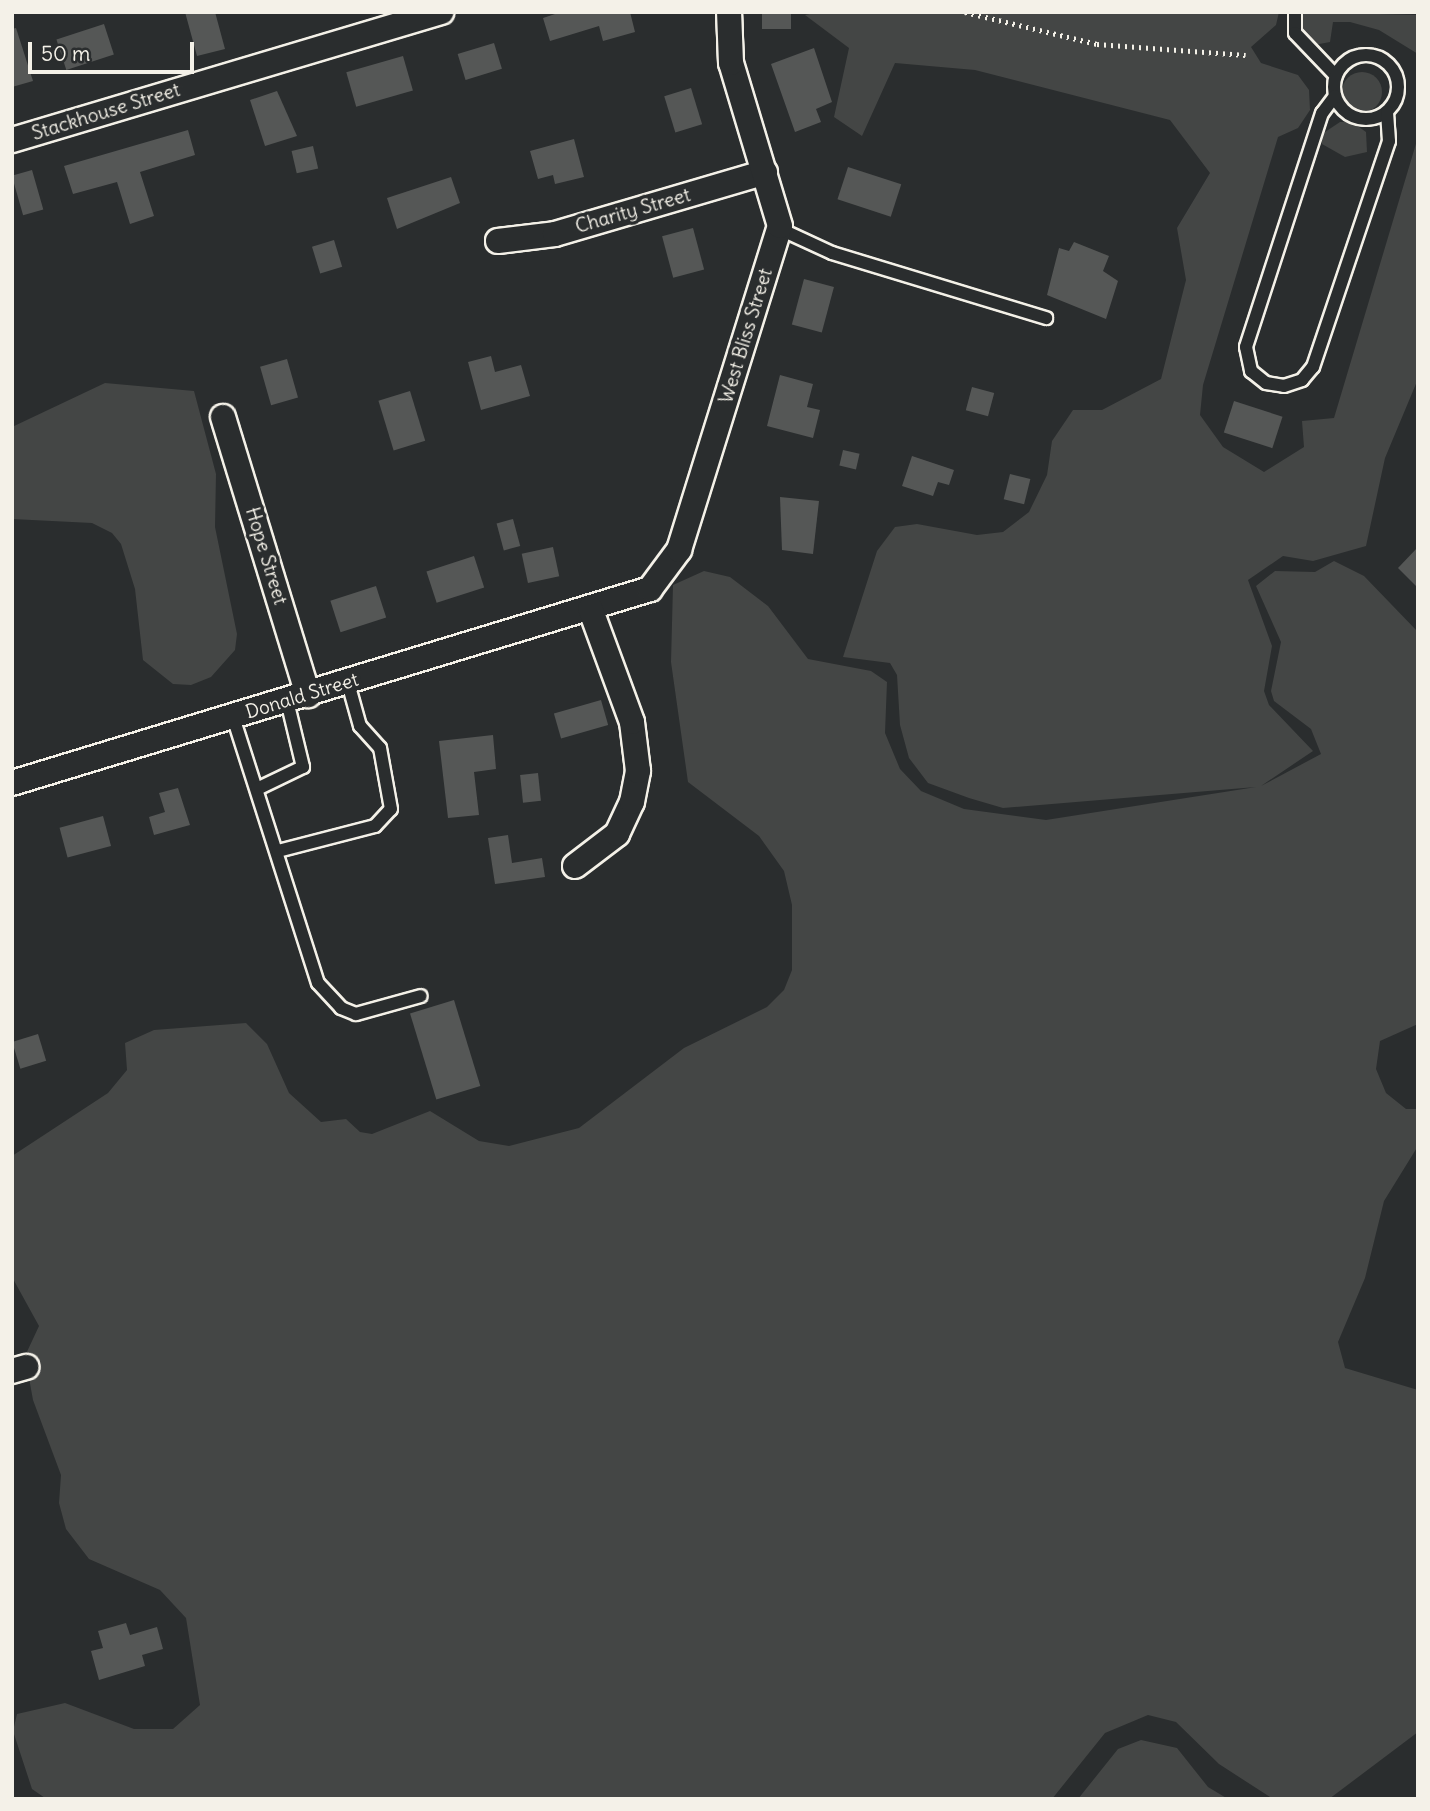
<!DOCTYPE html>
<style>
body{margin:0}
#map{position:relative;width:1430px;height:1811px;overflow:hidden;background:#2a2d2e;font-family:Delius,sans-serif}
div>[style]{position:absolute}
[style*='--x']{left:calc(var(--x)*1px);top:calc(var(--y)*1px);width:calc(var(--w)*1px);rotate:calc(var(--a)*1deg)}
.green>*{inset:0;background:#444645}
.round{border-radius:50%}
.building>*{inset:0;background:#555756;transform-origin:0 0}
.path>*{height:4.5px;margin-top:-2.25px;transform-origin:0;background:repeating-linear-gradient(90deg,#f4f1e8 0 2px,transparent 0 7px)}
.roads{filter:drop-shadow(2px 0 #f4f1e8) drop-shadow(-2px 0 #f4f1e8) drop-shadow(0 2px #f4f1e8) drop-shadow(0 -2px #f4f1e8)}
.service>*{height:12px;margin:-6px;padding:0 6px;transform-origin:6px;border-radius:6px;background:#2a2d2e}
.service>.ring{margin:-6px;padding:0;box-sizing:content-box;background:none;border:12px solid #2a2d2e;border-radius:50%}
.minor>*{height:24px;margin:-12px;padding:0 12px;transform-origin:12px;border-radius:12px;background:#2a2d2e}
span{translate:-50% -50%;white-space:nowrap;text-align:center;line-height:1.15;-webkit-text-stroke:7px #2a2d2e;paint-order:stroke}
.street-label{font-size:19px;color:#f4f1e8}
.frame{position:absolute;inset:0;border:14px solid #f4f1e8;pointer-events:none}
.scale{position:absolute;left:28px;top:42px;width:166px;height:32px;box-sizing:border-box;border:4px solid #f4f1e8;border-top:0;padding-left:9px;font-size:21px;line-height:24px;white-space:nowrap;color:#f4f1e8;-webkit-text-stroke:5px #2a2d2e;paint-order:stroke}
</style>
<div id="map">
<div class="green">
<i style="clip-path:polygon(818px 12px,1279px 12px,1276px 25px,1251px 47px,1261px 63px,1298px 75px,1309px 90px,1310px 110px,1298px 128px,1278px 137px,1203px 385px,1200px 415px,1223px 447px,1264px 472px,1304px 447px,1302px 421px,1334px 418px,1418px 137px,1418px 379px,1385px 458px,1366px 546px,1313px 561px,1283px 556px,1248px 580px,1272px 646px,1264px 691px,1269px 705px,1313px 751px,1261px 786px,1321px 754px,1311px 729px,1274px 701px,1271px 691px,1281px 642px,1256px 586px,1275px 571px,1315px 572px,1334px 561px,1364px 576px,1418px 632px,1418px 1024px,1380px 1041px,1376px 1069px,1386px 1093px,1406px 1109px,1418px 1109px,1418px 1146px,1384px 1201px,1365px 1278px,1338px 1342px,1345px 1368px,1418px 1390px,1418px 1732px,1329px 1799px,1273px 1799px,1219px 1764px,1176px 1722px,1148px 1715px,1105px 1733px,1052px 1799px,45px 1798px,32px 1789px,13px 1731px,17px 1714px,65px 1703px,134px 1729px,173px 1729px,200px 1705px,186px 1618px,160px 1590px,89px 1559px,66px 1529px,59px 1503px,61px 1475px,33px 1400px,25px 1356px,39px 1326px,12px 1277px,12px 1156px,108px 1093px,127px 1070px,125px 1043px,154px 1030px,246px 1023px,267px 1044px,289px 1093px,321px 1122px,346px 1119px,360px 1132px,372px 1134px,430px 1111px,479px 1141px,509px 1146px,579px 1128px,684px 1048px,767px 1007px,784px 990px,792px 970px,792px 905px,784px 871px,759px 836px,688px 782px,671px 662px,673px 585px,704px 571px,730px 577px,768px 606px,808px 659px,871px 671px,887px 682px,885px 733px,900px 769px,921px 791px,964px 809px,1046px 820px,1256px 787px,1003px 808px,969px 798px,928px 783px,909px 758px,900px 725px,897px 675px,890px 663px,843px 657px,877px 551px,895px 527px,917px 524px,977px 535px,1003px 532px,1029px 512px,1047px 475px,1052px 441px,1073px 410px,1102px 410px,1161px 379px,1186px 280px,1177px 228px,1210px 173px,1170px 120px,975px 70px,895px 63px,862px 136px,834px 117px,849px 48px,805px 15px)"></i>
<i style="clip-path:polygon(1299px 12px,1418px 15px,1418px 54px,1379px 30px,1350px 22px,1333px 22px,1330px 42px,1314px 45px,1298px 30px)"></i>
<i class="round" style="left:1342px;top:72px;width:40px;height:40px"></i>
<i style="clip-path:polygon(1340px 122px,1352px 122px,1366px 132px,1367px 152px,1345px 157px,1322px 144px,1322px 134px)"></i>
<i style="clip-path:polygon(105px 383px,194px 391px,216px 474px,215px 527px,237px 634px,235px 650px,211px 677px,191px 685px,173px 684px,143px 660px,135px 589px,121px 544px,112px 533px,92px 523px,12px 519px,12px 427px)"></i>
<i style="clip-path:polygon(1141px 1740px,1177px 1748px,1208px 1787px,1228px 1799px,1078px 1799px,1118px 1749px)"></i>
</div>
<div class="building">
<i style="clip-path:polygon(185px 12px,215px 12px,225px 49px,197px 56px)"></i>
<i style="clip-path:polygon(561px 12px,630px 12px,635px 32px,603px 41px,599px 26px,550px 41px,543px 18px)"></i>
<i style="left:762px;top:12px;width:29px;height:17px"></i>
<i style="left:104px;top:24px;width:32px;height:50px;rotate:72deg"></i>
<i style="clip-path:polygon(16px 28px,33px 81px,12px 87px,12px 29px)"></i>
<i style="left:494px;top:43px;width:27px;height:38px;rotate:73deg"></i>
<i style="clip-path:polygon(814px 48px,832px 102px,816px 109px,821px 122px,795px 132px,771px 64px)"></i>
<i style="left:403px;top:56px;width:36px;height:59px;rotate:74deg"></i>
<i style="left:691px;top:88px;width:38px;height:28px;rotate:73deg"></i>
<i style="clip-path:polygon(277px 91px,297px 136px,265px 146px,250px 100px)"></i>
<i style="clip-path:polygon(188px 130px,195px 155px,140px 172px,154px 216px,130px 224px,117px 182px,73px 194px,64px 166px)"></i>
<i style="clip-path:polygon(574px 139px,584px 177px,555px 184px,553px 175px,538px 179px,530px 151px)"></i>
<i style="left:313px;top:146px;width:23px;height:22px;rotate:77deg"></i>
<i style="left:848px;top:167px;width:56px;height:34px;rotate:18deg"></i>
<i style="left:32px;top:170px;width:41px;height:21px;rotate:74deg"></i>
<i style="clip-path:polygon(451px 177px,460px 203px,397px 229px,387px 198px)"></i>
<i style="left:693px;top:228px;width:43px;height:32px;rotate:75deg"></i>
<i style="left:334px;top:240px;width:28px;height:23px;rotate:73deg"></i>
<i style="clip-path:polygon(1074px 242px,1109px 256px,1103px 271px,1118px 281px,1106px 319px,1047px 295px,1059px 248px,1069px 251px)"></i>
<i style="left:804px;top:279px;width:31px;height:47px;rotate:15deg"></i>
<i style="clip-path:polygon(491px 356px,495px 372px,521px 365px,530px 396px,481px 410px,468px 362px)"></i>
<i style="left:287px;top:359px;width:40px;height:28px;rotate:74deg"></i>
<i style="clip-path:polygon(780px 375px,813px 384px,807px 407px,820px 410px,813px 438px,767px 426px)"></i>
<i style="left:972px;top:387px;width:23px;height:24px;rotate:15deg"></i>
<i style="left:410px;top:391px;width:52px;height:33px;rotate:73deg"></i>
<i style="left:1234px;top:401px;width:51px;height:33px;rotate:18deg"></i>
<i style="left:843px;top:450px;width:17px;height:16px;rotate:13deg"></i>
<i style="clip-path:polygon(912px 456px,954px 470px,949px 485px,938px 482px,933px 496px,902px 486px)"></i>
<i style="left:1010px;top:474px;width:21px;height:26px;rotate:14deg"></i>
<i style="clip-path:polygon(780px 497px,819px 501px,813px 554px,782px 550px)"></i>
<i style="left:513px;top:519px;width:28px;height:17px;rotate:75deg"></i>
<i style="left:553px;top:547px;width:30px;height:32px;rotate:78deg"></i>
<i style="clip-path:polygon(1418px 547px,1418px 588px,1398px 568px)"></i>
<i style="left:474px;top:556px;width:33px;height:50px;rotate:72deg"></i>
<i style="left:376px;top:586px;width:33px;height:48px;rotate:72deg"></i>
<i style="left:601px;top:700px;width:26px;height:49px;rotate:74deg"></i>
<i style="clip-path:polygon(493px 735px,496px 769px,474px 772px,479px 815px,448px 818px,439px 741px)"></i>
<i style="left:538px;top:773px;width:28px;height:18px;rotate:84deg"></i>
<i style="clip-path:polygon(178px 788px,190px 825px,154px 835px,149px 817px,165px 812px,159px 793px)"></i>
<i style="left:103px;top:816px;width:31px;height:45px;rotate:75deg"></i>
<i style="clip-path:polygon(508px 835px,512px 863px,542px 858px,545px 877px,495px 884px,488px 838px)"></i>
<i style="left:454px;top:1000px;width:90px;height:46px;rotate:73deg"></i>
<i style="left:38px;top:1034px;width:28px;height:27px;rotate:73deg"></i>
<i style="clip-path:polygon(126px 1623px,130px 1635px,157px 1627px,163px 1649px,142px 1655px,145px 1666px,99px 1680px,91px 1651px,103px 1648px,98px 1631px)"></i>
</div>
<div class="path">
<i style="--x:965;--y:12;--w:136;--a:13.6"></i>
<i style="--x:1097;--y:44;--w:149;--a:4.2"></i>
</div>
<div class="roads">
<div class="service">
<i style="--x:1295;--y:12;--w:21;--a:90"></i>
<i style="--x:1295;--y:33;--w:59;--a:46.4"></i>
<i class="ring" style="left:1334px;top:55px;width:52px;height:52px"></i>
<i style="--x:1335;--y:96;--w:21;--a:127"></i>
<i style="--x:1322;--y:113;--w:246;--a:108"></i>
<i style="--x:1246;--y:347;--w:25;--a:78"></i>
<i style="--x:1251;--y:371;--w:19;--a:39"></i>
<i style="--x:1266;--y:383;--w:18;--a:9"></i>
<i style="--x:1284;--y:386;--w:19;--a:-18"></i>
<i style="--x:1302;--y:380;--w:17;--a:-50"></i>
<i style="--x:1313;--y:367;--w:238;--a:-71.4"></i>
<i style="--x:1389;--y:141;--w:29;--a:-94"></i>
<i style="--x:780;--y:229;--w:57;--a:24.8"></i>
<i style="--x:832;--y:253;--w:224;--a:16.9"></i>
<i style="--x:233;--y:717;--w:279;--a:72.3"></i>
<i style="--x:318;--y:983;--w:34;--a:47"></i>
<i style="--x:341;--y:1008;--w:16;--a:22"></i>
<i style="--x:356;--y:1014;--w:67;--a:-15.5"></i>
<i style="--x:257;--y:789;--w:51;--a:-25.6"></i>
<i style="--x:303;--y:767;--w:68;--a:-103.6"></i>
<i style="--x:278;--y:851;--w:100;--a:-14.5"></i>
<i style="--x:375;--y:826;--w:23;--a:-47"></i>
<i style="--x:391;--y:809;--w:62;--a:-100.2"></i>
<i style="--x:380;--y:748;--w:30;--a:-132"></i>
<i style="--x:360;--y:726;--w:45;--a:-105.6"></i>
</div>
<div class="minor">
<i style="--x:12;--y:140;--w:448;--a:-16.6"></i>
<i style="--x:498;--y:241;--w:57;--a:-7"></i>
<i style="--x:555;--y:234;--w:219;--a:-16.4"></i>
<i style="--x:223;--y:417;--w:291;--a:73"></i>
<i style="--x:12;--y:783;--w:667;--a:-16.91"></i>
<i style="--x:650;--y:589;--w:49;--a:-53.4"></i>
<i style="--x:679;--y:550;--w:339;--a:-72.7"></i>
<i style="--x:780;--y:226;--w:170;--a:-106.7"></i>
<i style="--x:731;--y:63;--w:51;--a:-92.2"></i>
<i style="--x:575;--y:866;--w:53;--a:-37.3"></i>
<i style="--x:617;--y:834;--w:35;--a:-65"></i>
<i style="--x:632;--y:802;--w:32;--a:-79"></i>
<i style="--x:638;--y:771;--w:49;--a:-97"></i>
<i style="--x:632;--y:722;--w:121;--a:-110.2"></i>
<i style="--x:12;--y:1371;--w:15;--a:-16"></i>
</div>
</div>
<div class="street-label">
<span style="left:106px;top:112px;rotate:-17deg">Stackhouse Street</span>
<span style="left:633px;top:211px;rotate:-16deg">Charity Street</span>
<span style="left:746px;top:336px;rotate:-73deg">West Bliss Street</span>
<span style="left:266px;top:556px;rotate:73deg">Hope Street</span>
<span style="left:302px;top:696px;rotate:-17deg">Donald Street</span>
</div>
<div class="frame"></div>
<div class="scale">50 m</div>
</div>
